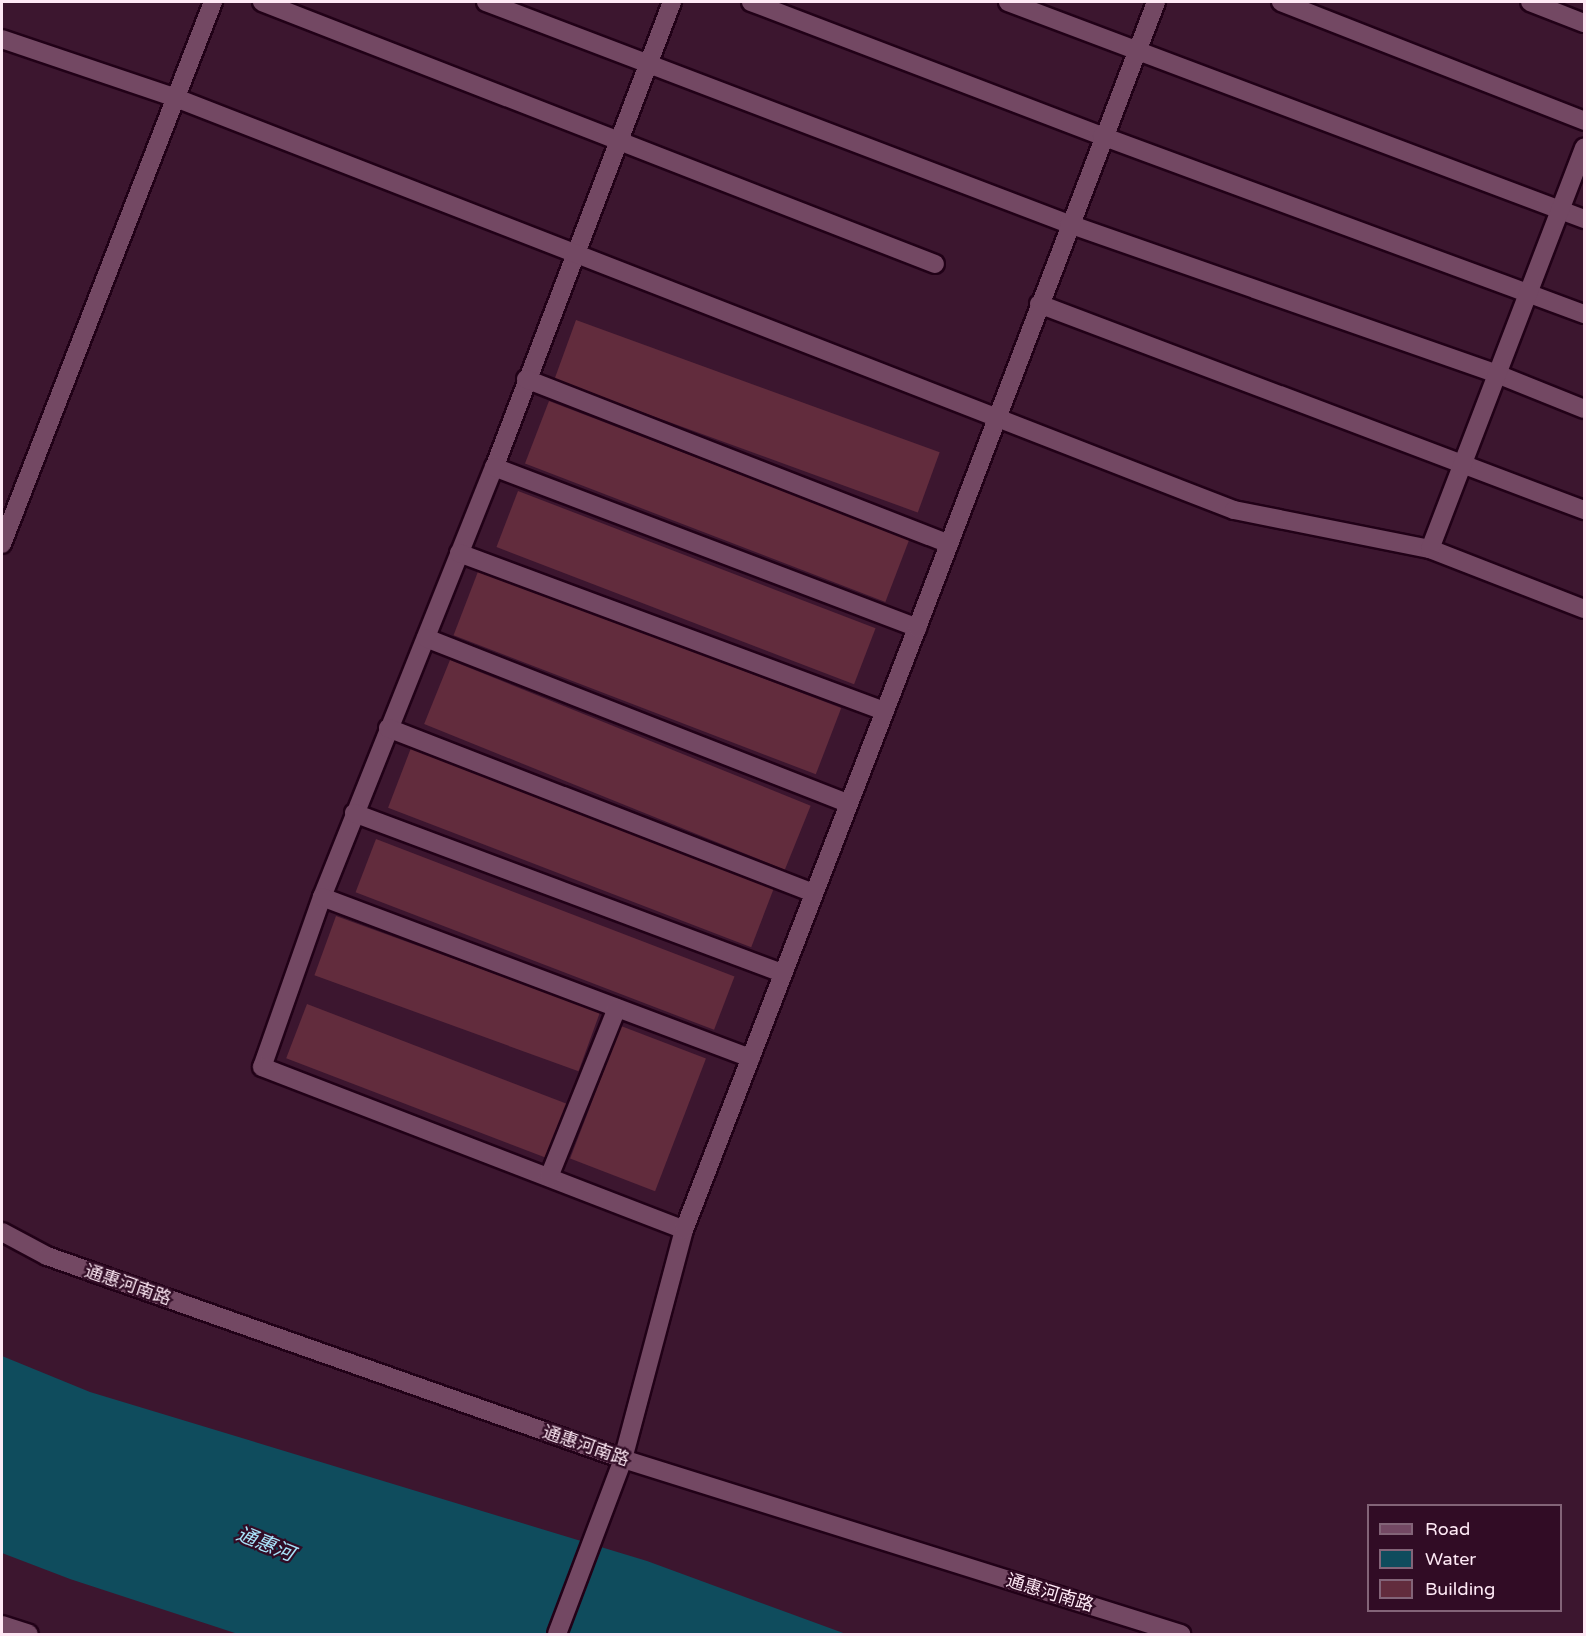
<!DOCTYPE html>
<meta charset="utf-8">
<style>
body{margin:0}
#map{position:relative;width:1586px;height:1636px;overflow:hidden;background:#3c162f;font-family:"Varela Round","Noto Sans SC",sans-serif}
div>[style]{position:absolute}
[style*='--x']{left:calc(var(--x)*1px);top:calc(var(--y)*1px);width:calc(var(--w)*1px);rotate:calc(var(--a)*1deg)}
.water>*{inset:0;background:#0f4c5d}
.building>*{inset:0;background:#622c3d;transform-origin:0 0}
.roads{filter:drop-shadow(2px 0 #210117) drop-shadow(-2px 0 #210117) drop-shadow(0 2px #210117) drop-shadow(0 -2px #210117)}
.minor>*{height:18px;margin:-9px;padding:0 9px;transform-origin:9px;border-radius:9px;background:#734863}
span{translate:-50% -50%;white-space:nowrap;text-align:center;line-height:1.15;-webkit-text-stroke:4.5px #310c25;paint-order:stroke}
.street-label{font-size:18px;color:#fee9f5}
.water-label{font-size:20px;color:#a9e4fa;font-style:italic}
.frame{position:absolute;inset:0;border:3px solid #fee9f5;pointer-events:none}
.legend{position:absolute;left:1367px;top:1504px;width:195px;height:108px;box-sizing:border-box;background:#310c25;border:2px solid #836478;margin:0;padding:8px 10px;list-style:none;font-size:18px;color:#fee9f5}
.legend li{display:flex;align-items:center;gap:12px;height:30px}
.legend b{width:30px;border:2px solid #836478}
</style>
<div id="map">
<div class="water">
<i style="clip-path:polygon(2px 1356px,90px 1392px,647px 1561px,846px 1634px,238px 1634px,70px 1579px,2px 1553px)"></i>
</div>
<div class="building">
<i style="left:576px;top:320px;width:387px;height:64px;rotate:20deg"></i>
<i style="left:549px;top:401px;width:386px;height:67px;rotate:21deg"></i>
<i style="left:518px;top:491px;width:383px;height:60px;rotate:21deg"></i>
<i style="left:479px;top:569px;width:388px;height:71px;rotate:21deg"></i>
<i style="left:450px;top:660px;width:389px;height:69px;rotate:22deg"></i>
<i style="left:411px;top:748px;width:389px;height:64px;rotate:21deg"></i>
<i style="left:376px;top:839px;width:384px;height:57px;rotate:21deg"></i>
<i style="left:336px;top:916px;width:281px;height:63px;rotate:20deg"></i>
<i style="left:307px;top:1004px;width:281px;height:58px;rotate:21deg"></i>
<i style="left:621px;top:1026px;width:91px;height:142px;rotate:21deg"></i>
</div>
<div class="roads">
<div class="minor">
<i style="--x:262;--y:2;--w:722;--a:21.27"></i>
<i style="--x:486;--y:2;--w:624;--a:20.85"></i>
<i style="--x:1069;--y:224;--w:454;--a:19.3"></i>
<i style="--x:1497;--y:374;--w:94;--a:21.9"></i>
<i style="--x:672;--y:2;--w:498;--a:110.9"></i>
<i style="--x:494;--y:467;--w:463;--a:111.8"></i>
<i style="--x:322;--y:897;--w:180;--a:109.4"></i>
<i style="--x:262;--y:1067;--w:452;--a:21.1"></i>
<i style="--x:751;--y:2;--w:376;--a:20.9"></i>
<i style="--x:1102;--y:136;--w:514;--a:20.27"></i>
<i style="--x:1008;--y:2;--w:616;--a:20.64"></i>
<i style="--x:1281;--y:2;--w:326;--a:21.4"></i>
<i style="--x:1530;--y:2;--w:58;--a:21.3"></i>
<i style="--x:2;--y:39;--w:184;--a:18.7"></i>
<i style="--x:176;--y:98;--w:1135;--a:21.28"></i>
<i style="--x:1234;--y:510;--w:200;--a:11.3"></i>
<i style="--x:1430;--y:549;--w:165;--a:21.3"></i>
<i style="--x:1039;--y:304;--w:583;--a:20.71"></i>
<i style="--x:526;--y:379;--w:454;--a:21.3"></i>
<i style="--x:494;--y:467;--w:453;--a:20.8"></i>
<i style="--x:2;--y:544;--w:582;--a:-68.73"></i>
<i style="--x:1430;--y:549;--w:430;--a:-69"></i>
<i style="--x:459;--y:553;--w:452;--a:20.4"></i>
<i style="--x:426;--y:638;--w:454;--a:21.4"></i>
<i style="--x:388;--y:728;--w:456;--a:21.2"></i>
<i style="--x:354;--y:813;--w:458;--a:20.5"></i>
<i style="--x:322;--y:897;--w:458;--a:20.6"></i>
<i style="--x:549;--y:1177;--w:182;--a:-68.1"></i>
<i style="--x:2;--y:1232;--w:51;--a:28.1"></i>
<i style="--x:47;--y:1256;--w:611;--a:19.41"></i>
<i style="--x:623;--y:1459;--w:585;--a:17.41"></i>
<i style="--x:2;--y:1625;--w:28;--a:18"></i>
<i style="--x:557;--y:1634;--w:187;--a:-69.3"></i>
<i style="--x:623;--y:1459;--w:237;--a:-75.1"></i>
<i style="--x:684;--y:1230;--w:646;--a:-68.84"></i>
<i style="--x:917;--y:628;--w:670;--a:-69.1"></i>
</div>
</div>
<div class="street-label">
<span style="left:128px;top:1285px;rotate:19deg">通惠河南路</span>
<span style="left:586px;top:1446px;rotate:19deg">通惠河南路</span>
<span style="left:1050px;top:1593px;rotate:17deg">通惠河南路</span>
</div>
<div class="water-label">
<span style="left:265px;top:1545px;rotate:22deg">通惠河</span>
</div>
<div class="frame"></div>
<ul class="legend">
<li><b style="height:8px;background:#734863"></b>Road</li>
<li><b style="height:16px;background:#0f4c5d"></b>Water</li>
<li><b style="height:16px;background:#622c3d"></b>Building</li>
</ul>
</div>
